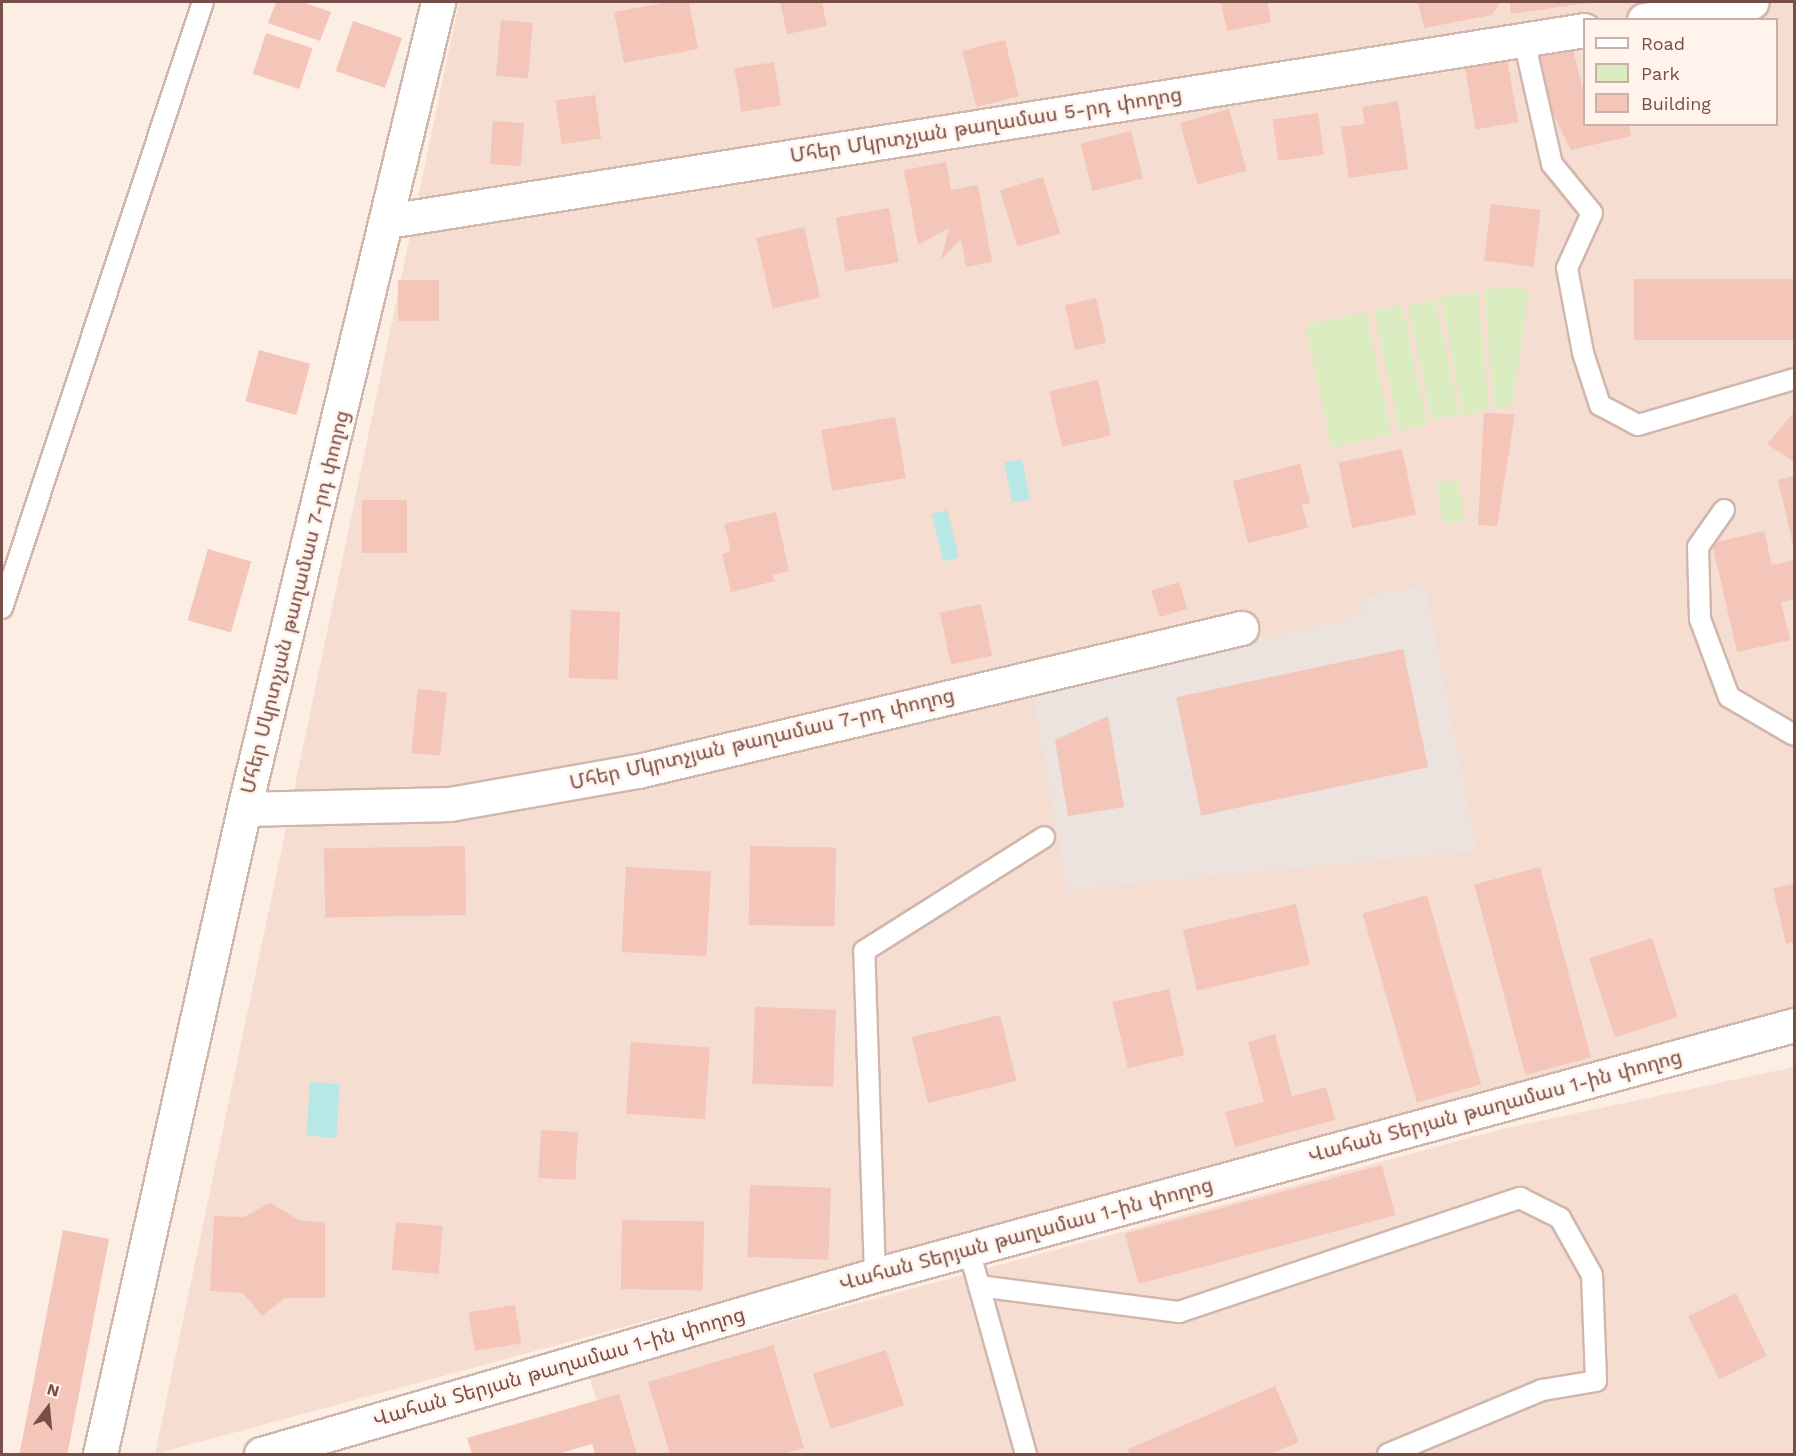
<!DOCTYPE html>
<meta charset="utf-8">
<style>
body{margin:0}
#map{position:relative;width:1796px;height:1456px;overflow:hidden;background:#fdeee3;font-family:"Work Sans","Noto Sans Armenian",sans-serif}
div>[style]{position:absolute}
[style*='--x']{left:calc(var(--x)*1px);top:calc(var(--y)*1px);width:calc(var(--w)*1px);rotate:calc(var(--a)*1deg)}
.residential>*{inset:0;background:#f5ded1}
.industrial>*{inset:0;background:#ece2de}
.green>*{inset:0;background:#dbecc1;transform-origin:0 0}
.water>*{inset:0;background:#b7e8e5;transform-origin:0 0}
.building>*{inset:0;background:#f4c5b9;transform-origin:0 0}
.roads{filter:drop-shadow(2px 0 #d1b6ac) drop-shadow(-2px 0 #d1b6ac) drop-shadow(0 2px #d1b6ac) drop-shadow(0 -2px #d1b6ac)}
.service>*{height:20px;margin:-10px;padding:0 10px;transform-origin:10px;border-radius:10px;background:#fff}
.minor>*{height:33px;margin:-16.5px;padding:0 16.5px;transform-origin:16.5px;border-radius:16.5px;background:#fff}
span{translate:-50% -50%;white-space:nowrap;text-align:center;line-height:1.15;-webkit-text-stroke:5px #fff3eb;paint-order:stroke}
.street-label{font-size:20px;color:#774f48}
.frame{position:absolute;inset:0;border:3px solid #774f48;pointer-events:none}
.legend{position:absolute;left:1583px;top:18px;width:195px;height:108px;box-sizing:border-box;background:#fff3eb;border:2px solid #c9b1aa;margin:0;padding:8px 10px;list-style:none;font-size:18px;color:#774f48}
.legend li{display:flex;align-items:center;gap:12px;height:30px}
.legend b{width:30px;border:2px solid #c9b1aa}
.north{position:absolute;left:18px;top:1378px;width:60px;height:60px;-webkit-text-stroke:4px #fff3eb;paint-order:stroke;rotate:16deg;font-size:16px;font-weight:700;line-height:24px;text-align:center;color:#774f48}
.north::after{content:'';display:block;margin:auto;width:21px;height:27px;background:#774f48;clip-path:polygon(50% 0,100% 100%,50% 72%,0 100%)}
</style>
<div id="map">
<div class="residential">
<i style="clip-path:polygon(evenodd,459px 2px,1794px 2px,1794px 1010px,155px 1454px,459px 2px,1584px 20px,1776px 20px,1776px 124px,1584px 124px,1584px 20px)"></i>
<i style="clip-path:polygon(1794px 1067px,1794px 1454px,613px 1454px,589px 1376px,1502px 1129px)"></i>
</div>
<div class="industrial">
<i style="clip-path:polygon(1425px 585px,1477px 851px,1067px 890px,1033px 696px,1363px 615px,1361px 598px)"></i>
</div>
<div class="green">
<i style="clip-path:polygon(1506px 286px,1529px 291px,1512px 408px,1494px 408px,1484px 291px)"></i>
<i style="clip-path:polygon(1478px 291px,1489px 409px,1463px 415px,1441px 297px)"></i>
<i style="left:1435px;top:299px;width:118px;height:28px;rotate:78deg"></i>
<i style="left:1402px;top:305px;width:122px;height:29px;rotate:78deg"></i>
<i style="left:1366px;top:312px;width:125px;height:62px;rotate:78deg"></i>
<i style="left:1458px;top:480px;width:41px;height:22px;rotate:80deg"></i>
</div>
<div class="water">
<i style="left:1022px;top:459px;width:41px;height:18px;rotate:79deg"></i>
<i style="left:947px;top:510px;width:49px;height:16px;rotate:76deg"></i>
<i style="left:310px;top:1082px;width:30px;height:54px;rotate:4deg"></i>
</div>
<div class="building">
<i style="clip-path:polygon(276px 2px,302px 2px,331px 12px,320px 41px,268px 23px)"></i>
<i style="clip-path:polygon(669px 2px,689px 2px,698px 49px,624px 63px,614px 12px)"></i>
<i style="clip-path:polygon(780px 2px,822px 2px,827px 26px,787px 34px)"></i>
<i style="clip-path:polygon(1221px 2px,1267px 2px,1271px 22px,1227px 31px)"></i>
<i style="clip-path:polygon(1418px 2px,1501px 2px,1492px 15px,1424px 28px)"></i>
<i style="clip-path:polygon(1510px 2px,1587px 2px,1587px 3px,1511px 14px)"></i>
<i style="left:501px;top:20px;width:32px;height:56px;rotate:5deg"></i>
<i style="left:353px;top:21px;width:52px;height:53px;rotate:19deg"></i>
<i style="left:266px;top:33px;width:49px;height:43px;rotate:18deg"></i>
<i style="left:1005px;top:40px;width:58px;height:44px;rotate:76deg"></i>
<i style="clip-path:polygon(1573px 49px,1584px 94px,1584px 124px,1629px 124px,1631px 136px,1571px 150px,1548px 104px,1538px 56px)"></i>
<i style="left:1507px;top:59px;width:64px;height:43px;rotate:80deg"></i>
<i style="left:774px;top:62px;width:44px;height:40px;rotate:81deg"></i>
<i style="left:595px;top:95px;width:44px;height:40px;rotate:82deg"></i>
<i style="clip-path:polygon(1398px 101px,1408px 169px,1349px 178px,1341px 127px,1365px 124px,1362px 107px)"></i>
<i style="left:1229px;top:109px;width:64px;height:51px;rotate:74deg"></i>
<i style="left:1318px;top:113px;width:42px;height:46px;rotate:82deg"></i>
<i style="left:493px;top:121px;width:31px;height:43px;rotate:4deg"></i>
<i style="left:1131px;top:131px;width:49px;height:52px;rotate:76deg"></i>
<i style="clip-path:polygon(946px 162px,951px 190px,978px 185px,992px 262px,966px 267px,961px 239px,941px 260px,949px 228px,918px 245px,904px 170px)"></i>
<i style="left:1043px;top:177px;width:59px;height:45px;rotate:73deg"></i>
<i style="left:1491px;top:204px;width:50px;height:57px;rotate:7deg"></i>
<i style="left:889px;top:208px;width:55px;height:54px;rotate:80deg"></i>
<i style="left:804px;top:227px;width:72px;height:49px;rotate:77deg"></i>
<i style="left:1794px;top:279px;width:61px;height:160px;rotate:90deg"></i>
<i style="left:398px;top:280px;width:41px;height:41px"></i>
<i style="left:1096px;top:298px;width:46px;height:32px;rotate:77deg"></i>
<i style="left:259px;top:350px;width:53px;height:53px;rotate:15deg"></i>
<i style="left:1098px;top:380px;width:57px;height:50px;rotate:77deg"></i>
<i style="clip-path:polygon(1794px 412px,1794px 462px,1767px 444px)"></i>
<i style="clip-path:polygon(1484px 413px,1515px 414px,1497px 526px,1478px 525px)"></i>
<i style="left:895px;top:417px;width:62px;height:75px;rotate:80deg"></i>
<i style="left:1402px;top:449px;width:67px;height:65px;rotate:78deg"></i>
<i style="clip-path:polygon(1300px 464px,1310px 503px,1302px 505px,1308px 528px,1248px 543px,1233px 481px)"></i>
<i style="clip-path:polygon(1794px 476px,1794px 549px,1778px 480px)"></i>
<i style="left:362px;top:500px;width:45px;height:53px"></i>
<i style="clip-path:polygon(776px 512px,789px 571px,773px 575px,775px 581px,731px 592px,722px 554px,731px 551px,724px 524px)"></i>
<i style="clip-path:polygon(1764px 531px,1772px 565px,1794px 560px,1794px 599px,1781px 602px,1790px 640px,1737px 652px,1712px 543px)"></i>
<i style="left:208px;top:549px;width:45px;height:74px;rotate:16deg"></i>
<i style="left:1179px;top:582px;width:28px;height:29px;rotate:73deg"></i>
<i style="left:981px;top:604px;width:53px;height:42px;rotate:78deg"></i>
<i style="left:571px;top:610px;width:49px;height:68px;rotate:2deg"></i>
<i style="left:1403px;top:649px;width:121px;height:232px;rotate:78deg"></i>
<i style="left:418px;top:689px;width:29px;height:64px;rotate:6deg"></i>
<i style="clip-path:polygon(1108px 716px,1124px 807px,1068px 816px,1055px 740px)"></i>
<i style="left:465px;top:846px;width:69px;height:141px;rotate:89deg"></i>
<i style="left:750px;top:846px;width:86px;height:79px;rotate:1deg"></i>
<i style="left:626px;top:867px;width:85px;height:85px;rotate:3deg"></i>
<i style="left:1540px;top:867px;width:197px;height:68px;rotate:75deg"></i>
<i style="clip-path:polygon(1794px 884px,1794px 942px,1786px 944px,1773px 888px)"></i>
<i style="left:1427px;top:895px;width:197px;height:67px;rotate:74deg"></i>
<i style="left:1296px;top:904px;width:62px;height:116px;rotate:77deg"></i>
<i style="left:1652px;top:938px;width:83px;height:66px;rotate:72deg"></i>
<i style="left:1169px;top:989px;width:68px;height:58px;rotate:77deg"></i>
<i style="left:755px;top:1007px;width:81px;height:77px;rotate:2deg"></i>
<i style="left:1000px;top:1015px;width:68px;height:91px;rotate:76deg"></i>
<i style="clip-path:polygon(1275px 1034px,1292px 1096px,1326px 1087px,1335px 1120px,1235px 1147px,1225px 1112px,1264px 1102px,1248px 1042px)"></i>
<i style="left:631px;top:1042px;width:79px;height:72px;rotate:4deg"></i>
<i style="left:541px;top:1130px;width:37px;height:48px;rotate:3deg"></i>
<i style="left:1382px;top:1165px;width:52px;height:266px;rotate:75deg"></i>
<i style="left:750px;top:1185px;width:81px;height:72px;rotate:2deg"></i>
<i style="clip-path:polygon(270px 1203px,301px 1221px,325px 1222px,325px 1298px,285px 1298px,262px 1316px,243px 1293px,210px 1291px,214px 1216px,244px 1217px)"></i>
<i style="left:622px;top:1220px;width:82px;height:69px;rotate:1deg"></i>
<i style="left:396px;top:1222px;width:47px;height:48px;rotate:5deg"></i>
<i style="left:63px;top:1230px;width:47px;height:229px;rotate:11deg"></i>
<i style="left:1736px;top:1293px;width:70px;height:53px;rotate:64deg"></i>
<i style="left:515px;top:1305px;width:39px;height:47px;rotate:81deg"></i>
<i style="clip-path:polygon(773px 1345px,804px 1448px,781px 1454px,670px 1454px,648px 1382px)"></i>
<i style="left:886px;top:1350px;width:58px;height:77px;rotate:72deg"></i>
<i style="clip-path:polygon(1275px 1386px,1299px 1442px,1270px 1454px,1130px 1454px,1128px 1449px)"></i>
<i style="clip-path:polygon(619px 1394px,637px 1454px,595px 1454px,592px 1444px,558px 1454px,472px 1454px,467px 1438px)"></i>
</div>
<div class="roads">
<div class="service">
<i style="--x:1524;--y:40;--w:127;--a:77.3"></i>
<i style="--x:1552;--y:164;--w:63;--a:50.8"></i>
<i style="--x:1592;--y:213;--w:60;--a:114.4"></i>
<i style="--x:1567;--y:268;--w:86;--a:79.3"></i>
<i style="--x:1583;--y:353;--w:55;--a:71.9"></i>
<i style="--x:1600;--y:405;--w:43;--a:27.8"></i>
<i style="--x:1638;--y:425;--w:163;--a:-16.4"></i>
<i style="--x:1724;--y:510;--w:45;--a:125.1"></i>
<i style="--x:1698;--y:547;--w:72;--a:88.4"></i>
<i style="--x:1700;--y:619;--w:83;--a:69.6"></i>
<i style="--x:1729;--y:697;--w:75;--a:30.3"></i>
<i style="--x:2;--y:608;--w:638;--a:-71.65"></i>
<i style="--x:969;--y:1250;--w:212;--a:74.4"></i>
<i style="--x:875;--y:1275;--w:324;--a:-91.9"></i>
<i style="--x:864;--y:951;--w:213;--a:-32.3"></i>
<i style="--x:979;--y:1286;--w:202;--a:7.4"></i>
<i style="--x:1179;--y:1312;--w:360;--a:-18.5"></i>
<i style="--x:1520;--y:1198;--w:45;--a:26.6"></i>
<i style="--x:1560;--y:1218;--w:65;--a:60.7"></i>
<i style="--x:1592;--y:1275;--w:106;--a:87.8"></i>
<i style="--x:1596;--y:1381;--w:55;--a:170.5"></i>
<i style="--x:1542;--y:1390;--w:167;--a:157.4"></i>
</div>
<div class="minor">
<i style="--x:1644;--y:20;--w:109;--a:-9.5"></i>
<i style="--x:388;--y:221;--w:1211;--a:-9.07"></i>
<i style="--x:244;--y:809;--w:206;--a:-1.4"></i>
<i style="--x:450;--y:804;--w:191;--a:-10"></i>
<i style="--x:638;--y:771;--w:620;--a:-13.34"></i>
<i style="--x:100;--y:1454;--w:661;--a:-77.41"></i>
<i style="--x:244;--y:809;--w:830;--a:-76.48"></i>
<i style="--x:261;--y:1454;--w:640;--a:-16.25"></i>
<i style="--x:875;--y:1275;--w:952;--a:-15.22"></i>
</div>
</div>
<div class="street-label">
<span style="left:986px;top:125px;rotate:-9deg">Մհեր Մկրտչյան թաղամաս 5-րդ փողոց</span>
<span style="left:295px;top:602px;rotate:-76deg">Մհեր Մկրտչյան թաղամաս 7-րդ փողոց</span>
<span style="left:762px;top:739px;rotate:-13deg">Մհեր Մկրտչյան թաղամաս 7-րդ փողոց</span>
<span style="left:1495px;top:1106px;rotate:-15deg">Վահան Տերյան թաղամաս 1-ին փողոց</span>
<span style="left:1026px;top:1234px;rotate:-15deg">Վահան Տերյան թաղամաս 1-ին փողոց</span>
<span style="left:559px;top:1367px;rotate:-16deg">Վահան Տերյան թաղամաս 1-ին փողոց</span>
</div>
<div class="frame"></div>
<ul class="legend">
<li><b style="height:8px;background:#fff"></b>Road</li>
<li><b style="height:16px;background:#dbecc1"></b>Park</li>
<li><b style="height:16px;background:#f4c5b9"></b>Building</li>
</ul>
<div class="north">N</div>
</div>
